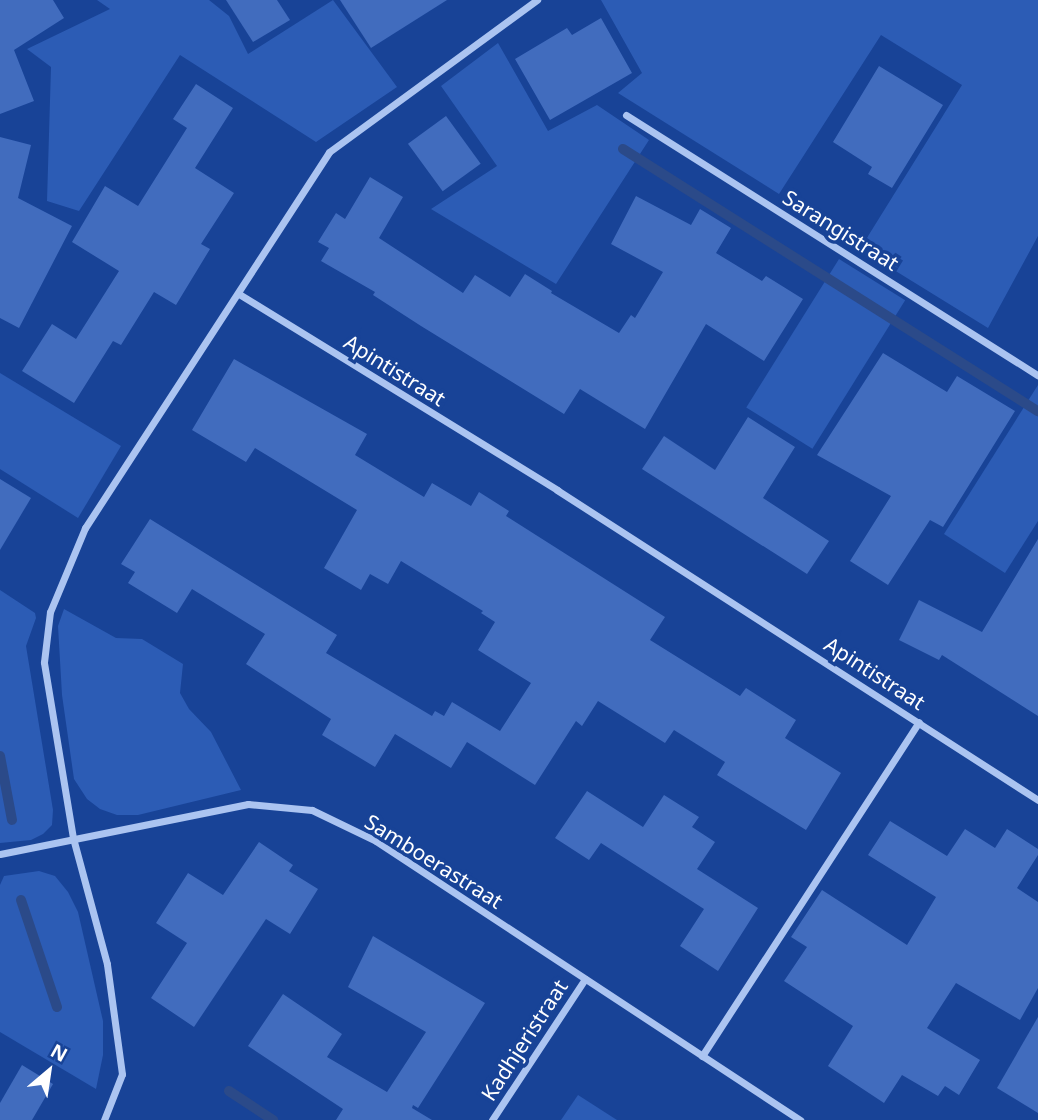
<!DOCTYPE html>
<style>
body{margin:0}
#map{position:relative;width:1038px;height:1120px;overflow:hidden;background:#184397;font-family:"Noto Sans",sans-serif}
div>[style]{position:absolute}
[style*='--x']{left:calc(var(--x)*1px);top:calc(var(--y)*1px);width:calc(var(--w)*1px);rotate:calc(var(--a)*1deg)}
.green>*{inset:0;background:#2c5cb5;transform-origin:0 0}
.stream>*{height:10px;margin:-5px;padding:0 5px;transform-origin:5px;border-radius:5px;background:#2b4a89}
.building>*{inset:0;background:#416cbe;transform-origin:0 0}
.minor>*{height:7px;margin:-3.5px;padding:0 3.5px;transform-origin:3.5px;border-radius:3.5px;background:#abc4f1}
span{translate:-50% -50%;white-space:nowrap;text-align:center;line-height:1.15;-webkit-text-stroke:7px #184397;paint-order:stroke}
.street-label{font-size:21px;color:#fff}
.north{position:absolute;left:14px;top:1036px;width:70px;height:70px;-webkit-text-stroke:5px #184397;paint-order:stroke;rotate:29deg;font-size:19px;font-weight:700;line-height:28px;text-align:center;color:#fff}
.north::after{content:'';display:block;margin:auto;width:24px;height:32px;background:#fff;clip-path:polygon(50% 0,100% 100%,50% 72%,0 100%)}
</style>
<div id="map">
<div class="green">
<i style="clip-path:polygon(97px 0,209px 0,229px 16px,248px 54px,333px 0,397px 87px,316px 142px,180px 55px,79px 211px,47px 201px,51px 67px,27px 49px,110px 9px)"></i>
<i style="clip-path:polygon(601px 0,1038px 0,1038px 236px,988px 328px,860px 249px,962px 85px,881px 35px,779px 194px,618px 93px,642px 73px)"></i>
<i style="clip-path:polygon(498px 43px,548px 131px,597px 105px,649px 140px,556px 284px,431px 209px,497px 166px,441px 86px)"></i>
<i style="left:839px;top:259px;width:78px;height:175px;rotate:32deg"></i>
<i style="clip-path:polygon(0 373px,121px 446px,78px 518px,0 469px)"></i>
<i style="clip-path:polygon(1038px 385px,1038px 521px,1005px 573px,944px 534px)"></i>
<i style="clip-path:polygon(0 590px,35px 613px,36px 618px,26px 646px,53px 810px,52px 825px,43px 834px,31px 840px,0 843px)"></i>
<i style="clip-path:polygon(64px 609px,116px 638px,142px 639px,183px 664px,180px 693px,189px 709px,211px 732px,241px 790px,138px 815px,117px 815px,100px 809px,87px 799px,74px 779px,62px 695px,58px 626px)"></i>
<i style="clip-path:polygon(39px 871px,55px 876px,68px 892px,78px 912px,103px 1021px,103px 1055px,96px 1089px,0 1032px,0 885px,4px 876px)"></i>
<i style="clip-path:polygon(578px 1095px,617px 1120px,561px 1120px)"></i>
</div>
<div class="stream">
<i style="--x:623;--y:149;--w:491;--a:32.3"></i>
<i style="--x:0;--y:756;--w:65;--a:79.4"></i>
<i style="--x:21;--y:900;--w:113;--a:71.4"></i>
<i style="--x:229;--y:1091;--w:53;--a:33.4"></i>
</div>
<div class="building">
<i style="clip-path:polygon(0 0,53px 0,64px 18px,14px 50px,34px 101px,0 114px)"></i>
<i style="clip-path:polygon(226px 0,277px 0,290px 20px,253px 42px)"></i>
<i style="clip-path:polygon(340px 0,447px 0,371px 48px)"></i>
<i style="clip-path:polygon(601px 18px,632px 73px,550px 120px,515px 59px,567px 28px,572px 35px)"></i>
<i style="clip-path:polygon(879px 66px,943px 105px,892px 188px,868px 174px,872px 167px,833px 142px)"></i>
<i style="clip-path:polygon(196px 84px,233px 108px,195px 168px,234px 193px,201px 244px,210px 249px,176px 305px,154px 292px,121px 345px,113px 341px,74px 403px,22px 371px,52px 324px,76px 339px,119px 271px,72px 242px,105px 186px,138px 206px,187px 128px,173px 119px)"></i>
<i style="left:446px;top:116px;width:59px;height:47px;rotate:54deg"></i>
<i style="clip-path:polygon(0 137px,31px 145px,18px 198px,72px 226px,19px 328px,0 318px)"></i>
<i style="clip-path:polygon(370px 177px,403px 197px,379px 238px,463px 293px,475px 275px,510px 297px,525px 274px,552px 291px,551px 293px,619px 333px,631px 315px,635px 318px,663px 272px,611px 244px,636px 196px,691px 225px,700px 209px,731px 228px,716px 253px,762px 281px,766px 276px,803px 299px,764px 361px,706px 324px,645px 429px,580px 389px,564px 414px,421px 326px,373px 295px,375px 292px,321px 261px,329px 248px,318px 242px,336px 213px,345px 219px)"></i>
<i style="clip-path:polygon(883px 353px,947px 392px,957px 376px,1015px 411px,943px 527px,930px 520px,888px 585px,850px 561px,891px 496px,817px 455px)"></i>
<i style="clip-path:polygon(234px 359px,367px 434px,355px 455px,424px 497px,432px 483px,471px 506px,479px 492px,509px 511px,506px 516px,665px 617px,650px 640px,740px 696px,746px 688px,796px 720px,785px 738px,841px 773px,806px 830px,717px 775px,725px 762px,674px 730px,665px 743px,598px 701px,582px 726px,576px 721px,535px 785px,467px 742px,451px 768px,395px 734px,375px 767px,322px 735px,331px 719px,246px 664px,265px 634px,192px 589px,177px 613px,128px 583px,135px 572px,121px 564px,150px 519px,337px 635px,326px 653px,432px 716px,435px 711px,444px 716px,452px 702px,500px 731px,531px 683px,478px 650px,495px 622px,481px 613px,483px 611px,401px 561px,388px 584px,370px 574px,361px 590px,324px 568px,357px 510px,255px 448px,246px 462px,192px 430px)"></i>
<i style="clip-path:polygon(748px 417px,795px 447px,763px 498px,829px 541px,807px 574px,642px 469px,664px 436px,715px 470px)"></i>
<i style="clip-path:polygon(0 479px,31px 498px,0 550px)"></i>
<i style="clip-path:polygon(1038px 539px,1038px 716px,942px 655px,939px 660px,899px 640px,919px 600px,982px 632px)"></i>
<i style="clip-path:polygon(587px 791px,643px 827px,664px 795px,699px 817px,692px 827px,715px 842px,697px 869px,758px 908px,718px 971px,680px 946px,704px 909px,601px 843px,589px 860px,555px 838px)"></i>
<i style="clip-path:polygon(890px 821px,947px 856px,965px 829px,995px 848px,1007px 829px,1038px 849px,1038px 855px,1017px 888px,1038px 902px,1038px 988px,1020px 1020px,956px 983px,927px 1028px,980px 1060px,959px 1095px,945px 1086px,938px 1096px,902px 1075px,884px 1103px,828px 1066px,853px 1026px,784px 981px,807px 947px,791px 937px,822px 890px,907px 945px,936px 897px,868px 855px)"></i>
<i style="clip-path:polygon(259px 842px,293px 865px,289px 871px,318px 889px,290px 934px,266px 919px,194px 1027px,151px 998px,187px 943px,156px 923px,188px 873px,223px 895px)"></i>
<i style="clip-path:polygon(373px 936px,485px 1003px,418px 1108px,413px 1105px,412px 1108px,432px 1120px,336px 1120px,343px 1109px,248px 1046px,283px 994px,342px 1034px,327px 1057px,387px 1092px,426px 1032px,348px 987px)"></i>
<i style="clip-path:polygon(1038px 1017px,1038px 1113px,997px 1088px)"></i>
<i style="clip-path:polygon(22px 1065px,53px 1084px,32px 1120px,0 1120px,0 1103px)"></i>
</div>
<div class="minor">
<i style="--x:626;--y:115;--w:487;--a:32.3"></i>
<i style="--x:239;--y:294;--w:374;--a:31.6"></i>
<i style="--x:557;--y:490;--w:572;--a:32.8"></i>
<i style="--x:0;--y:854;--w:253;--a:-11.4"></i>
<i style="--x:248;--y:804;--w:64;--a:5.4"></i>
<i style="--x:312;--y:810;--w:71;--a:25.8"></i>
<i style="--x:376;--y:841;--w:508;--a:33.35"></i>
<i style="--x:702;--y:1056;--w:398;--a:-57"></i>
<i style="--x:104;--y:1120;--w:49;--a:-68.6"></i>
<i style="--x:122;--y:1074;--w:111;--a:-97.8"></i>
<i style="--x:107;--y:964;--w:131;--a:-105.1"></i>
<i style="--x:73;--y:838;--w:178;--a:-99.4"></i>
<i style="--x:44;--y:662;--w:50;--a:-83.2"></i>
<i style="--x:50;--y:612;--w:91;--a:-67.4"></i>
<i style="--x:85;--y:528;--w:448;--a:-57"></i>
<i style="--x:329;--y:152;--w:258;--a:-36.2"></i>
<i style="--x:492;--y:1120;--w:169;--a:-56.6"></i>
</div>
<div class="street-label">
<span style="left:841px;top:230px;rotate:32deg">Sarangistraat</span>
<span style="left:395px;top:370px;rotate:32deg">Apintistraat</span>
<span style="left:875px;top:673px;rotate:33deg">Apintistraat</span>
<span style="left:434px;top:861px;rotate:32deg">Samboerastraat</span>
<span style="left:524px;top:1040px;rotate:-57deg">Kadhjeristraat</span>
</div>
<div class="north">N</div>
</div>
